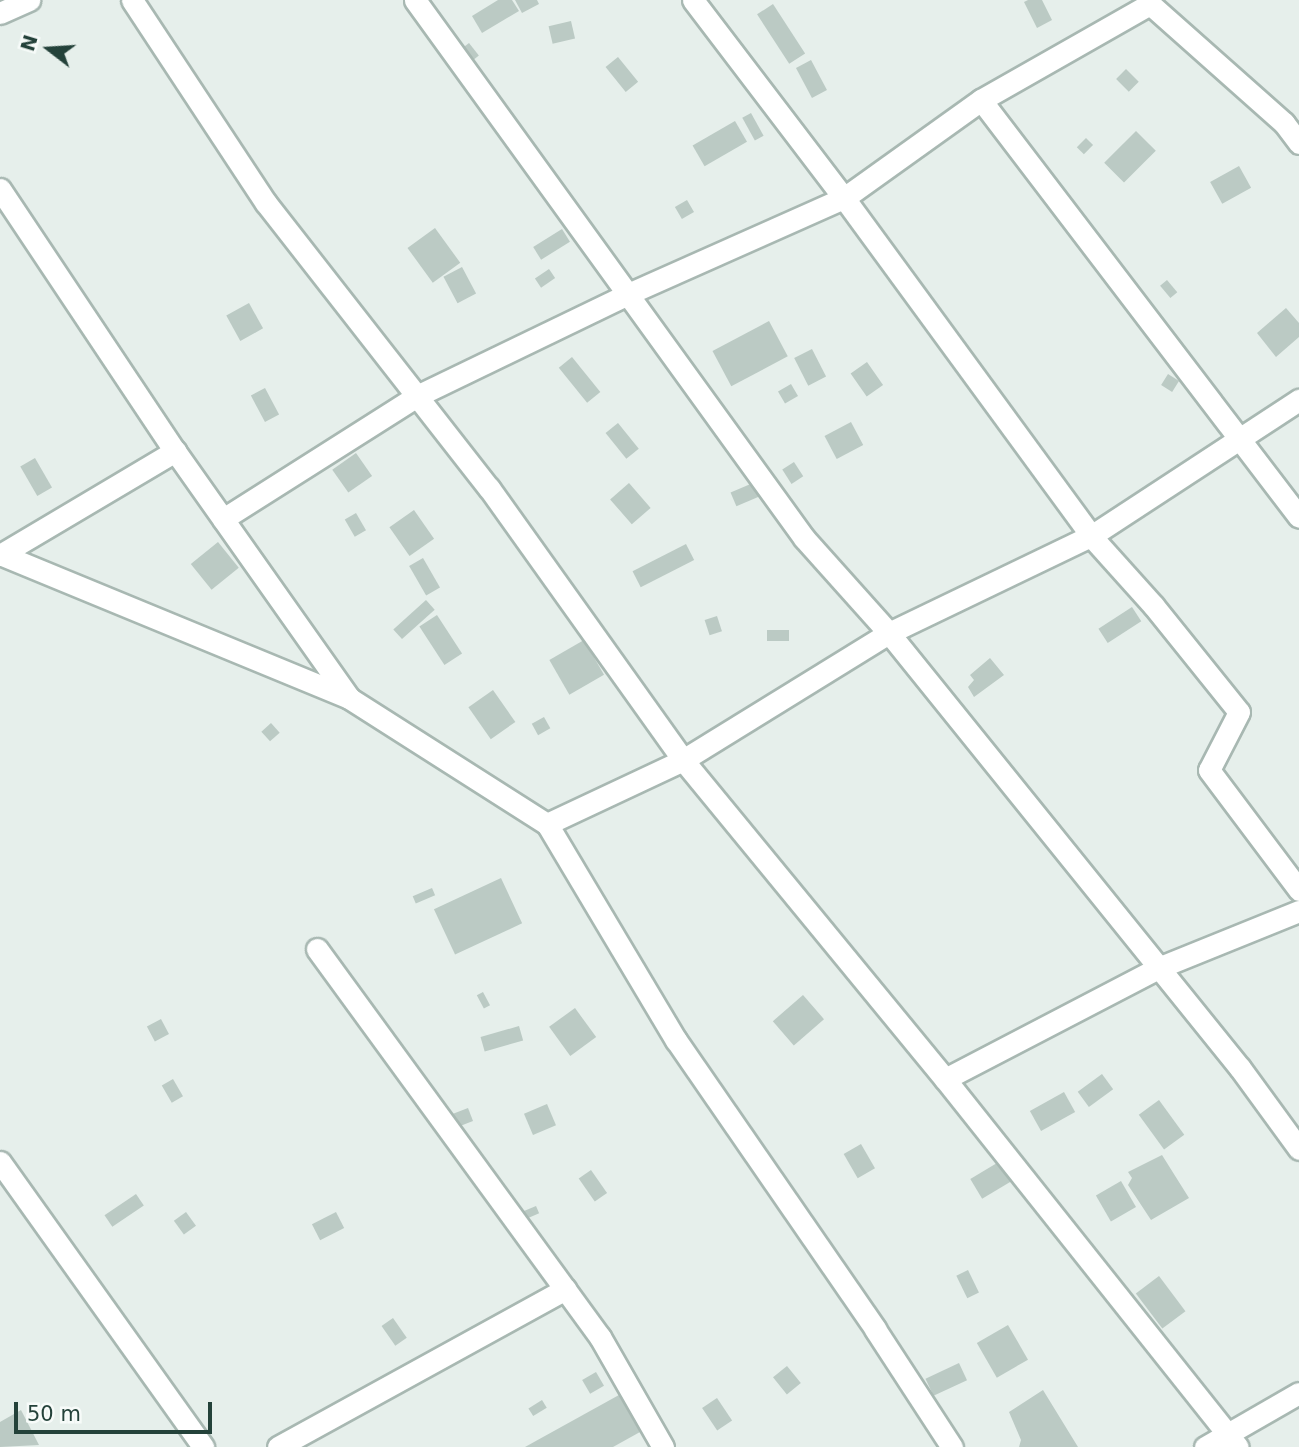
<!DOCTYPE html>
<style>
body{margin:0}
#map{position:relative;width:1299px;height:1447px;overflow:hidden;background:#e6efeb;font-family:"DejaVu Sans",sans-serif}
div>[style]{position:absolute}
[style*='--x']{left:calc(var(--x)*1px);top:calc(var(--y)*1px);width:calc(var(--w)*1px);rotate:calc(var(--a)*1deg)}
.building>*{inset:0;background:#bbcac4;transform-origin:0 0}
.roads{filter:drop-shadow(2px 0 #a8b8b2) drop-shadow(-2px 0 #a8b8b2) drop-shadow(0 2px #a8b8b2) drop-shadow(0 -2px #a8b8b2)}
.street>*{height:21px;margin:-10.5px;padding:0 10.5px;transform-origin:10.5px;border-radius:10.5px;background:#fff}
span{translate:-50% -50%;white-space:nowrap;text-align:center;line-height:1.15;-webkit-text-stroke:7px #f7fbf9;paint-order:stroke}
.north{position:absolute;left:14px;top:14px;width:70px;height:70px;-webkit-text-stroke:5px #f7fbf9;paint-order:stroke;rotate:287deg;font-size:19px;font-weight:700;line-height:28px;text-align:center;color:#24423a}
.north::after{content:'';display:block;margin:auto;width:24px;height:32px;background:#24423a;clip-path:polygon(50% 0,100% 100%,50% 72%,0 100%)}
.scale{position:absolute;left:14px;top:1402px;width:198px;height:32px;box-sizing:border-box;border:4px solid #24423a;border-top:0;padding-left:9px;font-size:21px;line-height:24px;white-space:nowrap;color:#24423a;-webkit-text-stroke:5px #f7fbf9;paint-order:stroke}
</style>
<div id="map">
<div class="building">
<i style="clip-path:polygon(498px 0,512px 0,519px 11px,482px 33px,472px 16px)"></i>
<i style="clip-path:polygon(515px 0,537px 0,539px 4px,522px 13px)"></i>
<i style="clip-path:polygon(1028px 0,1042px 0,1052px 20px,1037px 28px,1024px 2px)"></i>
<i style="left:773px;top:4px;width:59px;height:19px;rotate:57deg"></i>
<i style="left:571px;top:21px;width:18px;height:23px;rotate:77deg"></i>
<i style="left:469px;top:43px;width:16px;height:11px;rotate:52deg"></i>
<i style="left:618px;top:57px;width:32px;height:16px;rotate:51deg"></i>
<i style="left:811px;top:60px;width:34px;height:17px;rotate:62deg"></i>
<i style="left:1126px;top:69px;width:18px;height:14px;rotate:45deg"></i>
<i style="left:751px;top:113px;width:26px;height:10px;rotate:61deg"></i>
<i style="left:735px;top:121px;width:24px;height:49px;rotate:60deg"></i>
<i style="left:1136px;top:131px;width:28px;height:45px;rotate:45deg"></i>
<i style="left:1086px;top:138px;width:10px;height:13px;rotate:45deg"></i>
<i style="left:1239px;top:166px;width:25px;height:33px;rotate:61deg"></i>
<i style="left:687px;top:200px;width:14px;height:14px;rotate:60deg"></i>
<i style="left:435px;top:228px;width:43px;height:34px;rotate:54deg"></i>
<i style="left:562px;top:229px;width:15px;height:34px;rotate:58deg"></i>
<i style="left:462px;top:267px;width:30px;height:21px;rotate:62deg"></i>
<i style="left:549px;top:269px;width:11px;height:17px;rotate:56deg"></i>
<i style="left:1167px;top:280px;width:16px;height:9px;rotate:50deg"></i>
<i style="left:249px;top:303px;width:29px;height:26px;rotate:61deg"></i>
<i style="clip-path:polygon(1286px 308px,1299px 323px,1299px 337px,1276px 357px,1257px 333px)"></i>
<i style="left:769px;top:321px;width:40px;height:64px;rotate:62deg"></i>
<i style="left:812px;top:349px;width:31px;height:20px;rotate:63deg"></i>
<i style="left:572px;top:357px;width:45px;height:17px;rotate:51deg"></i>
<i style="left:867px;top:362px;width:28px;height:20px;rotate:55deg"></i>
<i style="left:1168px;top:374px;width:13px;height:13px;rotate:32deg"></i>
<i style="left:791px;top:384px;width:14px;height:15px;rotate:60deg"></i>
<i style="left:265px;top:388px;width:30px;height:16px;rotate:62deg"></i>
<i style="left:851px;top:422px;width:26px;height:30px;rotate:62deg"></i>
<i style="left:618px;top:423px;width:33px;height:16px;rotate:51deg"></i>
<i style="left:356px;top:453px;width:28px;height:29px;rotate:55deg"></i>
<i style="left:35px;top:458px;width:34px;height:17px;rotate:60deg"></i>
<i style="left:794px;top:462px;width:17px;height:14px;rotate:57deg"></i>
<i style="left:760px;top:480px;width:15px;height:32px;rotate:67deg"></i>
<i style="left:629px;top:483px;width:33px;height:25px;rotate:49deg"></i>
<i style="left:414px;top:510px;width:35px;height:30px;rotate:55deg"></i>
<i style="left:356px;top:513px;width:20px;height:13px;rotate:60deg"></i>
<i style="left:218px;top:542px;width:33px;height:35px;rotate:51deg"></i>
<i style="left:686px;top:544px;width:18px;height:60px;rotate:63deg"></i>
<i style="left:423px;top:558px;width:34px;height:16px;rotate:60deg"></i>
<i style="left:426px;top:600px;width:13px;height:44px;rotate:48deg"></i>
<i style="left:1132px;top:607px;width:17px;height:40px;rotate:57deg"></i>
<i style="left:437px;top:615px;width:46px;height:21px;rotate:57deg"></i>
<i style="left:717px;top:616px;width:16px;height:13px;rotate:72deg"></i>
<i style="left:789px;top:630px;width:11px;height:22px;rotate:90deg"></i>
<i style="left:584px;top:640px;width:40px;height:40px;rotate:60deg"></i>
<i style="clip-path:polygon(990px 658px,1004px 675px,974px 697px,968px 687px,974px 680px,970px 675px)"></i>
<i style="left:493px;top:690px;width:39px;height:30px;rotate:55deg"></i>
<i style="left:544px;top:717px;width:13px;height:14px;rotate:61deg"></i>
<i style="left:271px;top:723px;width:13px;height:13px;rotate:48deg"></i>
<i style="left:501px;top:878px;width:50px;height:74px;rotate:65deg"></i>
<i style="left:432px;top:888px;width:8px;height:21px;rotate:67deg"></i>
<i style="left:483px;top:992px;width:15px;height:7px;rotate:62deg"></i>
<i style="left:803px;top:995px;width:32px;height:40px;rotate:49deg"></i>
<i style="left:575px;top:1008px;width:36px;height:32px;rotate:54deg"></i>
<i style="left:161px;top:1019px;width:17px;height:16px;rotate:62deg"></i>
<i style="left:519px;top:1026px;width:15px;height:40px;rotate:74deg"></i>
<i style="left:1102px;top:1074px;width:19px;height:30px;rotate:54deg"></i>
<i style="left:173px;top:1079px;width:20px;height:13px;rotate:60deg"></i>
<i style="left:1064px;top:1092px;width:23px;height:39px;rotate:61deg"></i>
<i style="left:1159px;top:1100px;width:43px;height:25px;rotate:54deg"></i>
<i style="left:547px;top:1104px;width:23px;height:25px;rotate:67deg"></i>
<i style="left:468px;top:1108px;width:14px;height:18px;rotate:69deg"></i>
<i style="left:861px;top:1144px;width:28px;height:20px;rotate:60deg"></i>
<i style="clip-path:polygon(1162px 1155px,1189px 1198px,1151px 1220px,1128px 1185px,1132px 1178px,1128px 1172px)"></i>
<i style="left:1002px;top:1160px;width:23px;height:37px;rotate:59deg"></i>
<i style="left:591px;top:1170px;width:28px;height:15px;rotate:55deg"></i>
<i style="left:1121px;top:1181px;width:30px;height:29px;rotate:60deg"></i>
<i style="left:136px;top:1194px;width:14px;height:38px;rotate:56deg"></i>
<i style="left:536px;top:1206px;width:8px;height:15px;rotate:67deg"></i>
<i style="left:186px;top:1212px;width:17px;height:15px;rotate:54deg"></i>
<i style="left:336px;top:1212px;width:18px;height:27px;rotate:63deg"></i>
<i style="left:968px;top:1270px;width:25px;height:13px;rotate:64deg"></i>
<i style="left:1159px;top:1276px;width:44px;height:29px;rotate:53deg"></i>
<i style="left:393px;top:1318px;width:24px;height:14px;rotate:55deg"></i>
<i style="left:1008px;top:1325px;width:40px;height:36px;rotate:60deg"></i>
<i style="left:959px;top:1363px;width:19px;height:37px;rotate:65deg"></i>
<i style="left:787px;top:1366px;width:22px;height:18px;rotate:51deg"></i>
<i style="left:596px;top:1372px;width:16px;height:16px;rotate:60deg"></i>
<i style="clip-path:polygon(1043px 1390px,1078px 1447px,1019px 1447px,1021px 1440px,1009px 1412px)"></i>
<i style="clip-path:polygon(619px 1395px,640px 1432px,613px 1447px,525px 1447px)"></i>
<i style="left:717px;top:1398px;width:27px;height:18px;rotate:56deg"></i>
<i style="left:542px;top:1400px;width:9px;height:16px;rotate:58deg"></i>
<i style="clip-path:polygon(21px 1410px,39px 1445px,0 1447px,0 1422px)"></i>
</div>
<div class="roads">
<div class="street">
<i style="--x:132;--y:0;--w:243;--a:56.6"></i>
<i style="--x:266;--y:203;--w:362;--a:52"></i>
<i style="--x:489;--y:488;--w:334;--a:54.5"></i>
<i style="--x:683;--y:760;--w:413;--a:50.6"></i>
<i style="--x:945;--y:1079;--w:470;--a:51.5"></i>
<i style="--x:415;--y:0;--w:664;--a:54.13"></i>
<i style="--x:804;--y:538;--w:127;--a:48.2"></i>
<i style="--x:889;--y:633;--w:559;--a:51.1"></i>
<i style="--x:1240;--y:1068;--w:100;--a:53.9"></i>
<i style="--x:693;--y:0;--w:249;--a:52.7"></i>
<i style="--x:844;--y:198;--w:419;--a:53.8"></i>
<i style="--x:1091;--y:536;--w:93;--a:48.1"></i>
<i style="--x:1153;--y:605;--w:137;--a:51.2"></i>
<i style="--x:1239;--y:712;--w:65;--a:117.3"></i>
<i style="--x:1209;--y:770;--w:150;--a:53.1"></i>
<i style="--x:1150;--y:4;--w:179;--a:41.6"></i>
<i style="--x:1284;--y:123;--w:25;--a:53"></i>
<i style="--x:0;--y:13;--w:32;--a:-24"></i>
<i style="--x:981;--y:100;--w:524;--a:52.67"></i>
<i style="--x:0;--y:189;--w:315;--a:56.3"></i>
<i style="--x:175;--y:451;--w:302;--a:54.8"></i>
<i style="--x:223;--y:519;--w:230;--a:-32.4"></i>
<i style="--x:417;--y:396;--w:234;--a:-25.8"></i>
<i style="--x:628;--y:294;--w:236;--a:-24"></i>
<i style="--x:844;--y:198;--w:168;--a:-35.6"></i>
<i style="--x:981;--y:100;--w:194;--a:-29.6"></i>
<i style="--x:1150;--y:4;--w:5;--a:-127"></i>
<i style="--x:0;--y:554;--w:378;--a:22.4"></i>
<i style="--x:349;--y:698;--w:235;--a:32.5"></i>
<i style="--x:547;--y:824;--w:150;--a:-25.2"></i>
<i style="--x:683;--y:760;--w:242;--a:-31.7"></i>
<i style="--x:889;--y:633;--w:224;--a:-25.7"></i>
<i style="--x:1091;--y:536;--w:249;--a:-33.2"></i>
<i style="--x:0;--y:555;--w:204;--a:-30.7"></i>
<i style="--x:547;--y:824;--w:252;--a:59.2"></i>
<i style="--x:676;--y:1040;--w:351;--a:55.4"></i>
<i style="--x:875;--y:1329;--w:141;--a:56.9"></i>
<i style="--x:317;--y:949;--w:480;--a:53.9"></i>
<i style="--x:600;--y:1337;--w:127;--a:60.2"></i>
<i style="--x:945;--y:1079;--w:240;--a:-27.5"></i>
<i style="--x:1158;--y:968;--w:152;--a:-22"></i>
<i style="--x:0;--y:1162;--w:350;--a:54.5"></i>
<i style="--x:278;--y:1447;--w:328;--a:-28.8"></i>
<i style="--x:1205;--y:1447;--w:108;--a:-29.9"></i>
</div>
</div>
<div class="north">N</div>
<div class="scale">50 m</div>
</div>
